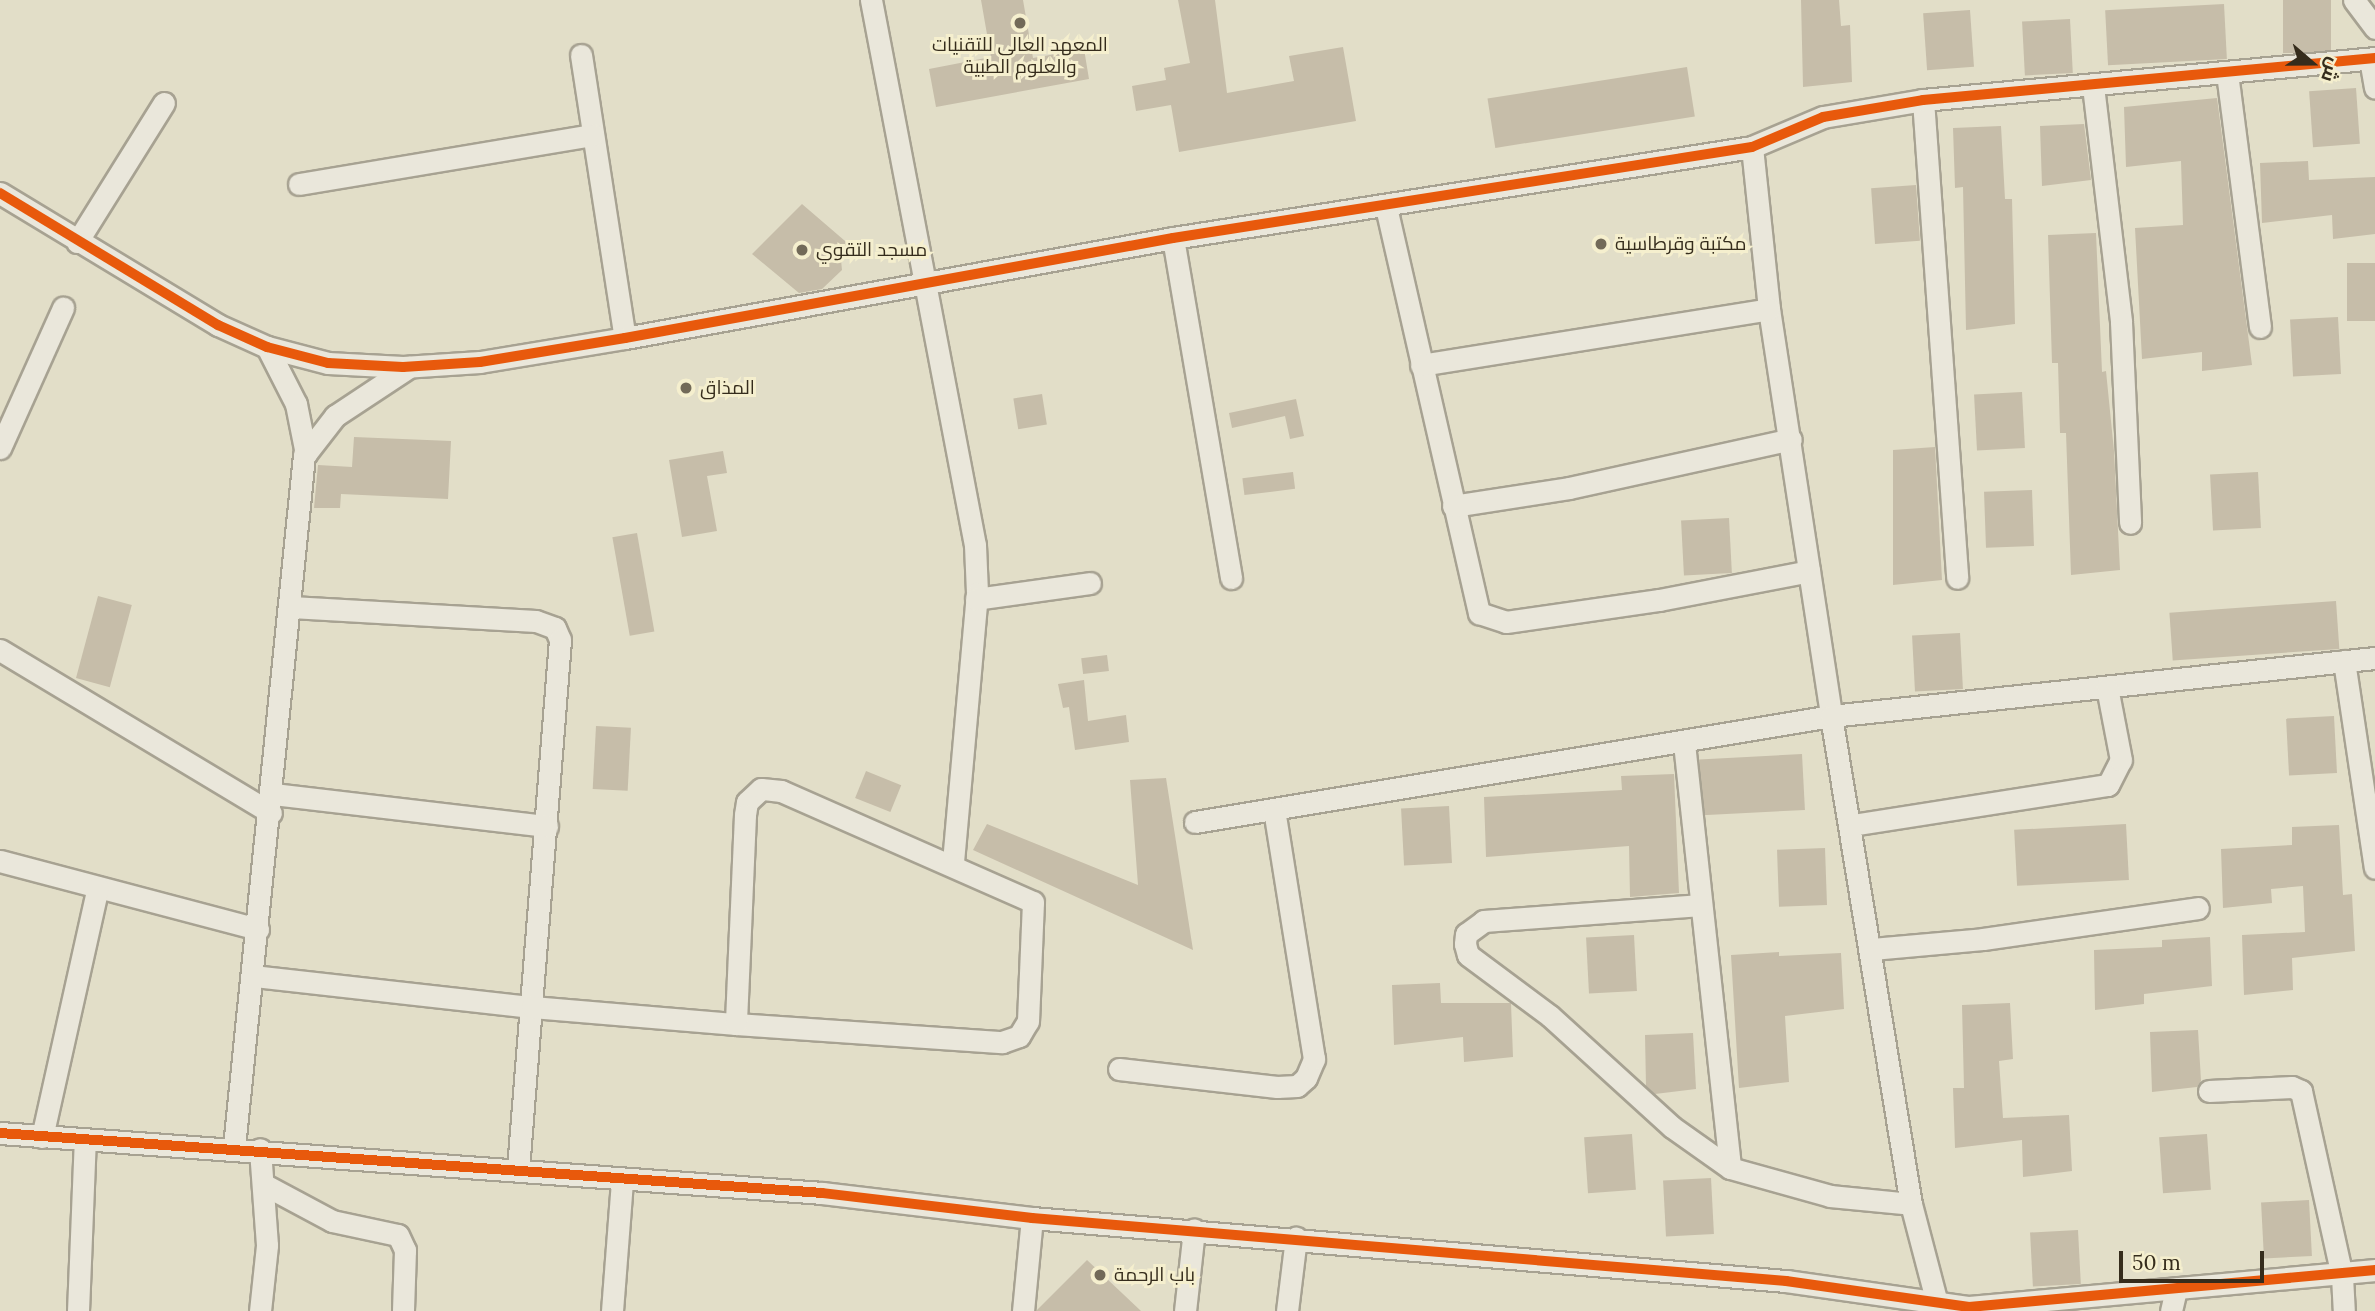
<!DOCTYPE html>
<meta charset="utf-8">
<style>
body{margin:0}
#map{position:relative;width:2375px;height:1311px;overflow:hidden;background:#e2dec8;font-family:Lora,Cairo,serif}
div>[style]{position:absolute}
[style*='--x']{left:calc(var(--x)*1px);top:calc(var(--y)*1px);width:calc(var(--w)*1px);rotate:calc(var(--a)*1deg)}
.building>*{inset:0;background:#c6bda9;transform-origin:0 0}
.roads{filter:drop-shadow(2px 0 #a7a292) drop-shadow(-2px 0 #a7a292) drop-shadow(0 2px #a7a292) drop-shadow(0 -2px #a7a292)}
.street>*{height:21px;margin:-10.5px;padding:0 10.5px;transform-origin:10.5px;border-radius:10.5px;background:#eae7db}
.cycleway>*{height:10px;margin:-5px;padding:0 5px;transform-origin:5px;border-radius:5px;background:#e8590c}
.dots>*{width:19px;height:19px;translate:-50% -50%;box-sizing:border-box;border:4px solid #f5efce;border-radius:50%}
span{translate:-50% -50%;white-space:nowrap;text-align:center;line-height:1.15;-webkit-text-stroke:6px #f5efce;paint-order:stroke}
.poi-label{font-size:19px;color:#352c1c}
.left{translate:0 -50%;text-align:left}
.north{position:absolute;left:2277px;top:28px;width:70px;height:70px;-webkit-text-stroke:5px #f5efce;paint-order:stroke;rotate:110deg;font-size:19px;font-weight:700;line-height:28px;text-align:center;color:#352c1c}
.north::after{content:'';display:block;margin:auto;width:24px;height:32px;background:#352c1c;clip-path:polygon(50% 0,100% 100%,50% 72%,0 100%)}
.scale{position:absolute;left:2119px;top:1251px;width:145px;height:32px;box-sizing:border-box;border:4px solid #352c1c;border-top:0;padding-left:9px;font-size:21px;line-height:24px;white-space:nowrap;color:#352c1c;-webkit-text-stroke:5px #f5efce;paint-order:stroke}
</style>
<div id="map">
<div class="building">
<i style="clip-path:polygon(981px 0,1023px 0,1033px 58px,1084px 49px,1089px 79px,936px 107px,929px 69px,991px 57px)"></i>
<i style="clip-path:polygon(1178px 0,1215px 0,1227px 93px,1294px 81px,1289px 56px,1343px 47px,1356px 121px,1179px 152px,1171px 105px,1136px 111px,1132px 86px,1166px 80px,1164px 68px,1190px 63px)"></i>
<i style="clip-path:polygon(1801px 0,1839px 0,1841px 26px,1850px 25px,1852px 82px,1803px 87px)"></i>
<i style="left:2283px;top:0;width:48px;height:53px"></i>
<i style="left:2224px;top:4px;width:55px;height:119px;rotate:87deg"></i>
<i style="left:1970px;top:10px;width:57px;height:47px;rotate:86deg"></i>
<i style="left:2070px;top:19px;width:54px;height:48px;rotate:87deg"></i>
<i style="left:1687px;top:67px;width:50px;height:202px;rotate:81deg"></i>
<i style="left:2356px;top:88px;width:56px;height:47px;rotate:86deg"></i>
<i style="clip-path:polygon(2217px 98px,2252px 365px,2202px 371px,2202px 352px,2142px 359px,2135px 228px,2183px 225px,2181px 161px,2126px 167px,2124px 107px)"></i>
<i style="clip-path:polygon(2084px 124px,2091px 180px,2042px 186px,2040px 126px)"></i>
<i style="clip-path:polygon(2001px 126px,2005px 199px,2012px 199px,2015px 324px,1966px 330px,1963px 187px,1955px 188px,1953px 128px)"></i>
<i style="clip-path:polygon(2308px 161px,2309px 180px,2375px 177px,2375px 234px,2333px 239px,2332px 215px,2262px 223px,2260px 163px)"></i>
<i style="left:1916px;top:185px;width:56px;height:45px;rotate:86deg"></i>
<i style="clip-path:polygon(802px 204px,852px 247px,841px 260px,842px 270px,822px 289px,799px 293px,752px 254px)"></i>
<i style="clip-path:polygon(2096px 233px,2102px 372px,2106px 371px,2114px 451px,2120px 570px,2071px 575px,2066px 433px,2060px 433px,2058px 363px,2052px 363px,2048px 235px)"></i>
<i style="left:2375px;top:263px;width:58px;height:28px;rotate:90deg"></i>
<i style="left:2338px;top:317px;width:57px;height:48px;rotate:87deg"></i>
<i style="left:2022px;top:392px;width:56px;height:48px;rotate:87deg"></i>
<i style="left:1042px;top:394px;width:31px;height:29px;rotate:81deg"></i>
<i style="clip-path:polygon(1296px 399px,1304px 436px,1290px 439px,1285px 416px,1232px 428px,1229px 413px)"></i>
<i style="clip-path:polygon(354px 437px,451px 441px,448px 499px,341px 494px,340px 508px,314px 508px,318px 465px,352px 467px)"></i>
<i style="clip-path:polygon(1935px 447px,1942px 580px,1893px 585px,1893px 450px)"></i>
<i style="clip-path:polygon(723px 451px,727px 473px,707px 476px,717px 531px,682px 537px,669px 460px)"></i>
<i style="left:1293px;top:472px;width:17px;height:51px;rotate:83deg"></i>
<i style="left:2258px;top:472px;width:56px;height:48px;rotate:87deg"></i>
<i style="left:2032px;top:490px;width:56px;height:48px;rotate:88deg"></i>
<i style="left:1729px;top:518px;width:55px;height:48px;rotate:87deg"></i>
<i style="left:637px;top:533px;width:100px;height:25px;rotate:80deg"></i>
<i style="left:98px;top:596px;width:35px;height:85px;rotate:15deg"></i>
<i style="left:2336px;top:601px;width:48px;height:167px;rotate:86deg"></i>
<i style="left:1960px;top:633px;width:56px;height:48px;rotate:87deg"></i>
<i style="left:1107px;top:655px;width:16px;height:26px;rotate:83deg"></i>
<i style="clip-path:polygon(1084px 680px,1088px 721px,1126px 715px,1129px 742px,1075px 750px,1069px 707px,1063px 708px,1058px 684px)"></i>
<i style="left:2334px;top:716px;width:57px;height:48px;rotate:87deg"></i>
<i style="left:596px;top:726px;width:35px;height:63px;rotate:3deg"></i>
<i style="left:1802px;top:754px;width:56px;height:103px;rotate:87deg"></i>
<i style="left:866px;top:771px;width:38px;height:29px;rotate:22deg"></i>
<i style="clip-path:polygon(1674px 774px,1679px 893px,1630px 897px,1629px 846px,1486px 857px,1484px 797px,1622px 790px,1621px 776px)"></i>
<i style="clip-path:polygon(1166px 778px,1193px 950px,973px 850px,987px 824px,1138px 885px,1130px 780px)"></i>
<i style="left:1449px;top:806px;width:57px;height:48px;rotate:87deg"></i>
<i style="left:2126px;top:824px;width:56px;height:112px;rotate:87deg"></i>
<i style="clip-path:polygon(2339px 825px,2343px 895px,2352px 894px,2355px 951px,2292px 958px,2293px 990px,2244px 995px,2242px 935px,2305px 932px,2303px 886px,2271px 889px,2272px 903px,2223px 908px,2221px 849px,2292px 845px,2292px 827px)"></i>
<i style="left:1825px;top:848px;width:57px;height:48px;rotate:88deg"></i>
<i style="left:1634px;top:935px;width:56px;height:48px;rotate:87deg"></i>
<i style="clip-path:polygon(2210px 937px,2212px 986px,2144px 994px,2144px 1004px,2095px 1010px,2094px 950px,2162px 947px,2162px 940px)"></i>
<i style="clip-path:polygon(1779px 952px,1779px 956px,1841px 953px,1844px 1009px,1785px 1016px,1789px 1082px,1739px 1088px,1731px 955px)"></i>
<i style="clip-path:polygon(1440px 983px,1441px 1003px,1511px 1003px,1513px 1057px,1464px 1062px,1463px 1037px,1394px 1045px,1392px 985px)"></i>
<i style="clip-path:polygon(2010px 1003px,2013px 1059px,1999px 1061px,2003px 1118px,2069px 1115px,2072px 1171px,2023px 1177px,2022px 1140px,1955px 1148px,1953px 1088px,1964px 1088px,1962px 1005px)"></i>
<i style="clip-path:polygon(2198px 1030px,2201px 1081px,2197px 1087px,2152px 1092px,2150px 1032px)"></i>
<i style="clip-path:polygon(1693px 1033px,1696px 1089px,1655px 1094px,1646px 1086px,1645px 1035px)"></i>
<i style="left:1632px;top:1134px;width:56px;height:48px;rotate:86deg"></i>
<i style="left:2207px;top:1134px;width:56px;height:48px;rotate:86deg"></i>
<i style="left:1711px;top:1178px;width:56px;height:48px;rotate:87deg"></i>
<i style="left:2309px;top:1200px;width:56px;height:48px;rotate:87deg"></i>
<i style="left:2078px;top:1230px;width:54px;height:48px;rotate:87deg"></i>
<i style="clip-path:polygon(1087px 1260px,1141px 1311px,1036px 1311px)"></i>
</div>
<div class="roads">
<div class="street">
<i style="--x:871;--y:0;--w:555;--a:79.2"></i>
<i style="--x:975;--y:545;--w:48;--a:87.6"></i>
<i style="--x:977;--y:593;--w:272;--a:95.1"></i>
<i style="--x:2354;--y:0;--w:35;--a:53"></i>
<i style="--x:581;--y:55;--w:286;--a:81.2"></i>
<i style="--x:2370;--y:59;--w:29;--a:80"></i>
<i style="--x:2227;--y:73;--w:256;--a:82.6"></i>
<i style="--x:2093;--y:86;--w:238;--a:83.2"></i>
<i style="--x:2121;--y:322;--w:201;--a:87.4"></i>
<i style="--x:1923;--y:100;--w:479;--a:85.9"></i>
<i style="--x:1752;--y:147;--w:163;--a:84"></i>
<i style="--x:1769;--y:309;--w:412;--a:81.3"></i>
<i style="--x:1831;--y:716;--w:495;--a:80.7"></i>
<i style="--x:1911;--y:1204;--w:102;--a:75.3"></i>
<i style="--x:299;--y:184;--w:298;--a:-9.5"></i>
<i style="--x:0;--y:193;--w:255;--a:31.2"></i>
<i style="--x:218;--y:325;--w:54;--a:24.2"></i>
<i style="--x:267;--y:347;--w:63;--a:14.7"></i>
<i style="--x:328;--y:363;--w:75;--a:3.1"></i>
<i style="--x:403;--y:367;--w:77;--a:-3.7"></i>
<i style="--x:480;--y:362;--w:147;--a:-9.4"></i>
<i style="--x:625;--y:338;--w:557;--a:-10.34"></i>
<i style="--x:1173;--y:238;--w:586;--a:-8.93"></i>
<i style="--x:1752;--y:147;--w:77;--a:-22.9"></i>
<i style="--x:1823;--y:117;--w:101;--a:-9.6"></i>
<i style="--x:1923;--y:100;--w:454;--a:-5.3"></i>
<i style="--x:1386;--y:207;--w:417;--a:77.1"></i>
<i style="--x:1479;--y:613;--w:28;--a:18"></i>
<i style="--x:1506;--y:622;--w:155;--a:-8.2"></i>
<i style="--x:1659;--y:600;--w:153;--a:-10.9"></i>
<i style="--x:1173;--y:238;--w:345;--a:80.3"></i>
<i style="--x:77;--y:242;--w:164;--a:-58"></i>
<i style="--x:267;--y:347;--w:64;--a:63"></i>
<i style="--x:296;--y:404;--w:51;--a:78.7"></i>
<i style="--x:1421;--y:365;--w:352;--a:-9.1"></i>
<i style="--x:0;--y:448;--w:154;--a:-65.8"></i>
<i style="--x:1453;--y:506;--w:117;--a:-8.8"></i>
<i style="--x:1569;--y:488;--w:227;--a:-12.4"></i>
<i style="--x:976;--y:599;--w:115;--a:-8"></i>
<i style="--x:291;--y:607;--w:245;--a:3.3"></i>
<i style="--x:536;--y:621;--w:20;--a:20"></i>
<i style="--x:555;--y:628;--w:13;--a:67"></i>
<i style="--x:560;--y:640;--w:531;--a:94.54"></i>
<i style="--x:0;--y:650;--w:316;--a:31"></i>
<i style="--x:2344;--y:661;--w:209;--a:81.5"></i>
<i style="--x:1684;--y:743;--w:427;--a:83.8"></i>
<i style="--x:273;--y:794;--w:276;--a:6.7"></i>
<i style="--x:1195;--y:822;--w:645;--a:-9.46"></i>
<i style="--x:1831;--y:716;--w:547;--a:-6.09"></i>
<i style="--x:1852;--y:825;--w:259;--a:-8.9"></i>
<i style="--x:2108;--y:785;--w:28;--a:-63"></i>
<i style="--x:2121;--y:760;--w:74;--a:-100.9"></i>
<i style="--x:0;--y:861;--w:267;--a:14.8"></i>
<i style="--x:1701;--y:905;--w:218;--a:175.8"></i>
<i style="--x:1484;--y:921;--w:22;--a:144"></i>
<i style="--x:1466;--y:934;--w:10;--a:96"></i>
<i style="--x:1465;--y:944;--w:11;--a:75"></i>
<i style="--x:1468;--y:955;--w:102;--a:36.6"></i>
<i style="--x:1550;--y:1016;--w:165;--a:42.3"></i>
<i style="--x:1672;--y:1127;--w:71;--a:35.3"></i>
<i style="--x:1730;--y:1168;--w:104;--a:15.6"></i>
<i style="--x:1830;--y:1196;--w:81;--a:5.6"></i>
<i style="--x:1872;--y:949;--w:111;--a:-5.1"></i>
<i style="--x:1983;--y:939;--w:217;--a:-8.2"></i>
<i style="--x:254;--y:976;--w:280;--a:6.4"></i>
<i style="--x:532;--y:1007;--w:205;--a:4.8"></i>
<i style="--x:736;--y:1024;--w:267;--a:3.9"></i>
<i style="--x:1002;--y:1042;--w:18;--a:-19"></i>
<i style="--x:1019;--y:1036;--w:17;--a:-59"></i>
<i style="--x:1028;--y:1021;--w:119;--a:-87.6"></i>
<i style="--x:1033;--y:902;--w:275;--a:-156.2"></i>
<i style="--x:781;--y:791;--w:20;--a:-174"></i>
<i style="--x:761;--y:789;--w:19;--a:137"></i>
<i style="--x:747;--y:802;--w:13;--a:99"></i>
<i style="--x:745;--y:815;--w:209;--a:92.5"></i>
<i style="--x:1119;--y:1069;--w:159;--a:6.5"></i>
<i style="--x:1277;--y:1087;--w:20;--a:-3"></i>
<i style="--x:1297;--y:1086;--w:12;--a:-42"></i>
<i style="--x:1306;--y:1078;--w:21;--a:-67"></i>
<i style="--x:1314;--y:1059;--w:252;--a:-99.1"></i>
<i style="--x:2209;--y:1091;--w:83;--a:-2.8"></i>
<i style="--x:2292;--y:1087;--w:10;--a:24"></i>
<i style="--x:2301;--y:1091;--w:189;--a:77.5"></i>
<i style="--x:2342;--y:1276;--w:35;--a:87"></i>
<i style="--x:0;--y:1133;--w:824;--a:4.17"></i>
<i style="--x:822;--y:1193;--w:211;--a:6.8"></i>
<i style="--x:1032;--y:1218;--w:757;--a:4.78"></i>
<i style="--x:1786;--y:1281;--w:185;--a:8.1"></i>
<i style="--x:1969;--y:1307;--w:408;--a:-5.2"></i>
<i style="--x:42;--y:1137;--w:256;--a:-77.4"></i>
<i style="--x:234;--y:1147;--w:695;--a:-84.22"></i>
<i style="--x:304;--y:456;--w:51;--a:-52.2"></i>
<i style="--x:335;--y:416;--w:89;--a:-33.5"></i>
<i style="--x:263;--y:1184;--w:78;--a:28.2"></i>
<i style="--x:332;--y:1221;--w:67;--a:12"></i>
<i style="--x:398;--y:1235;--w:17;--a:65"></i>
<i style="--x:405;--y:1250;--w:61;--a:91.9"></i>
<i style="--x:78;--y:1311;--w:171;--a:-87.7"></i>
<i style="--x:260;--y:1311;--w:66;--a:-83.9"></i>
<i style="--x:267;--y:1245;--w:96;--a:-94.2"></i>
<i style="--x:612;--y:1311;--w:131;--a:-85.6"></i>
<i style="--x:1023;--y:1311;--w:93;--a:-84.5"></i>
<i style="--x:1185;--y:1311;--w:82;--a:-83.7"></i>
<i style="--x:1287;--y:1311;--w:74;--a:-83"></i>
<i style="--x:2171;--y:1311;--w:23;--a:-77"></i>
</div>
</div>
<div class="cycleway">
<i style="--x:0;--y:193;--w:255;--a:31.2"></i>
<i style="--x:218;--y:325;--w:54;--a:24.2"></i>
<i style="--x:267;--y:347;--w:63;--a:14.7"></i>
<i style="--x:328;--y:363;--w:75;--a:3.1"></i>
<i style="--x:403;--y:367;--w:77;--a:-3.7"></i>
<i style="--x:480;--y:362;--w:147;--a:-9.4"></i>
<i style="--x:625;--y:338;--w:557;--a:-10.34"></i>
<i style="--x:1173;--y:238;--w:586;--a:-8.93"></i>
<i style="--x:1752;--y:147;--w:77;--a:-22.9"></i>
<i style="--x:1823;--y:117;--w:101;--a:-9.6"></i>
<i style="--x:1923;--y:100;--w:454;--a:-5.3"></i>
<i style="--x:0;--y:1133;--w:824;--a:4.17"></i>
<i style="--x:822;--y:1193;--w:211;--a:6.8"></i>
<i style="--x:1032;--y:1218;--w:757;--a:4.78"></i>
<i style="--x:1786;--y:1281;--w:185;--a:8.1"></i>
<i style="--x:1969;--y:1307;--w:408;--a:-5.2"></i>
</div>
<div class="dots">
<i style="left:1020px;top:23px;background:#726a58"></i>
<i style="left:1601px;top:244px;background:#726a58"></i>
<i style="left:802px;top:250px;background:#726a58"></i>
<i style="left:686px;top:388px;background:#726a58"></i>
<i style="left:1100px;top:1275px;background:#726a58"></i>
</div>
<div class="poi-label">
<span style="left:1020px;top:56px">المعهد العالي للتقنيات<br>والعلوم الطبية</span>
<span class="left" style="left:1615px;top:244px">مكتبة وقرطاسية</span>
<span class="left" style="left:816px;top:250px">مسجد التقوي</span>
<span class="left" style="left:700px;top:388px">المذاق</span>
<span class="left" style="left:1114px;top:1275px">باب الرحمة</span>
</div>
<div class="north">ش</div>
<div class="scale">50 m</div>
</div>
